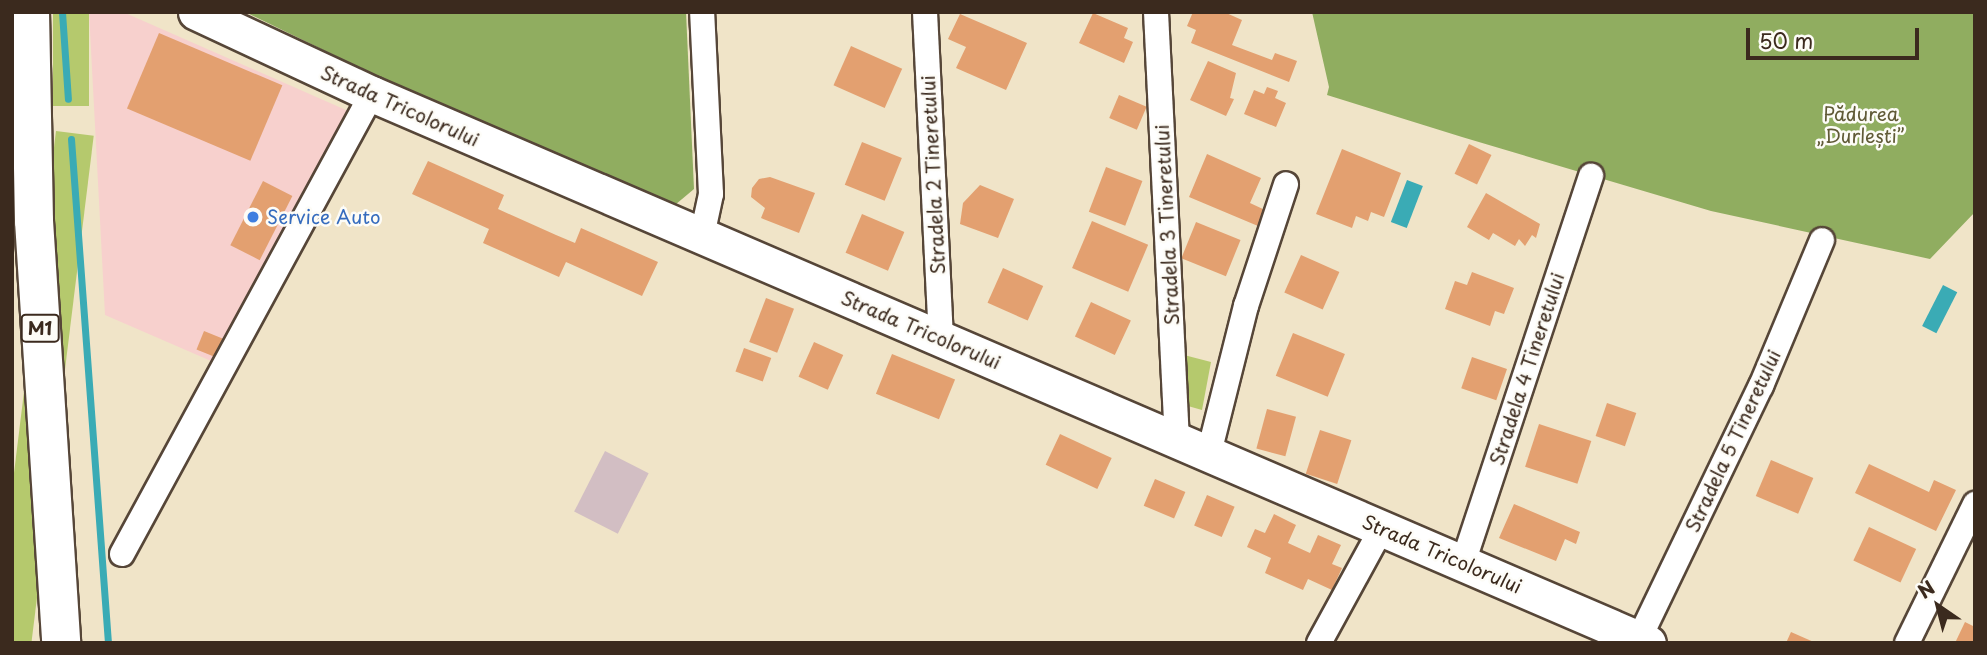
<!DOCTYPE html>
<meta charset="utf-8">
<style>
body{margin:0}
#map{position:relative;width:1987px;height:655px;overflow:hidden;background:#f0e4c8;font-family:"Playpen Sans",sans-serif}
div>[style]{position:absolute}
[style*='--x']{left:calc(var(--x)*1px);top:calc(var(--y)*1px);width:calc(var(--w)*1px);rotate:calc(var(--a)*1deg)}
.built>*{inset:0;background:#f7d0cd}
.industrial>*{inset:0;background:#d2bec3;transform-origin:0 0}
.green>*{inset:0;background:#b5c96d;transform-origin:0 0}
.forest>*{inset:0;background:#90ad60}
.water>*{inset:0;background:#3aabb5;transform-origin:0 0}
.stream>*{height:7px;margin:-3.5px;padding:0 3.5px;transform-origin:3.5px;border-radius:3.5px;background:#3aabb5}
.building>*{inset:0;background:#e3a070;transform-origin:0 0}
.roads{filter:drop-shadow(2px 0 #564638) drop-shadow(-2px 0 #564638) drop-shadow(0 2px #564638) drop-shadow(0 -2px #564638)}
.street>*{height:24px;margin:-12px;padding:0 12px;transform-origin:12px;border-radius:12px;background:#fff}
.secondary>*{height:35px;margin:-17.5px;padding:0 17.5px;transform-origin:17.5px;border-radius:17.5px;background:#fff}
.highway>*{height:38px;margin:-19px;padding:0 19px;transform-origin:19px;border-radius:19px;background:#fff}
.dots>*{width:19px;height:19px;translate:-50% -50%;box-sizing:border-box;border:4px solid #fdfcf7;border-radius:50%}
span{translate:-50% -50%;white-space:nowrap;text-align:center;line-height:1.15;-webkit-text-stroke:5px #fdfcf7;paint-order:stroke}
.shield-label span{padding:2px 5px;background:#fdfcf7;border:2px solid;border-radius:5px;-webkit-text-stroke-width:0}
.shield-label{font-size:18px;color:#3b2a1e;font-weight:700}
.street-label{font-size:19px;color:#3b2a1e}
.park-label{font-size:19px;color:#605a36}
.shop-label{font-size:19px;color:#366cbe}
.left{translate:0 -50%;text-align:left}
.frame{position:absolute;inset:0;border:14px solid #3b2a1e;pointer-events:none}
.north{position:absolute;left:1903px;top:571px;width:70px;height:70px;-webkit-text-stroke:5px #fdfcf7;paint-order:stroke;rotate:325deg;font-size:19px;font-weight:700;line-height:28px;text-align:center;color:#3b2a1e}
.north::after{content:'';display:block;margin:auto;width:24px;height:32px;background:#3b2a1e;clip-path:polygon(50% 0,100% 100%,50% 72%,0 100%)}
.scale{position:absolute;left:1746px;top:28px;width:173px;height:32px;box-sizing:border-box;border:4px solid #3b2a1e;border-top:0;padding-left:9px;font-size:21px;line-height:24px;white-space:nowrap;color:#3b2a1e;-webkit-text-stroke:5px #fdfcf7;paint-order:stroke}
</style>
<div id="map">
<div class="built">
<i style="clip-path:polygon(89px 12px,123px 12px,355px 114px,218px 364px,105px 315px)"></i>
</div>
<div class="industrial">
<i style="left:605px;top:451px;width:49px;height:68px;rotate:27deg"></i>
</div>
<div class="green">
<i style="left:53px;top:12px;width:36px;height:94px"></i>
<i style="left:56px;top:131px;width:38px;height:513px;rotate:7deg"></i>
<i style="clip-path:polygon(1184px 355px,1211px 362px,1202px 410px,1188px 406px)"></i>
<i style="clip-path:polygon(12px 458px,19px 643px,12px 643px)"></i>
</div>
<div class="forest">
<i style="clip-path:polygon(245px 12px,686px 12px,694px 189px,669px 210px,566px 168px)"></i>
<i style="clip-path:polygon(1312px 12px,1975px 12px,1975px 212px,1930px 259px,1711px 211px,1462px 137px,1327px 95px,1329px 87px)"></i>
</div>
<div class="water">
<i style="left:1407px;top:180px;width:17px;height:45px;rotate:21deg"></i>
<i style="left:1943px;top:285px;width:16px;height:46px;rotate:27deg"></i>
</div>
<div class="stream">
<i style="--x:62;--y:12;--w:87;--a:86.1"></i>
<i style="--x:71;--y:139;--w:505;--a:85.8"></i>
</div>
<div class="building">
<i style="clip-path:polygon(1193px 12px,1224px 12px,1242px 20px,1232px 45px,1272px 60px,1275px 53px,1297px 61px,1289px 82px,1191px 43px,1196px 30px,1187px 26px)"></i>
<i style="clip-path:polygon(1093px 13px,1128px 28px,1124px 38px,1133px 42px,1124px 63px,1079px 43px)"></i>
<i style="clip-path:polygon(960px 14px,1027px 43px,1006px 90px,956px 68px,966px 47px,948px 39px)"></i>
<i style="left:159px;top:33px;width:134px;height:82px;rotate:23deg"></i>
<i style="left:851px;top:46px;width:56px;height:43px;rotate:24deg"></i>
<i style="clip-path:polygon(1208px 61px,1236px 73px,1230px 98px,1234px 99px,1226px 116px,1190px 100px)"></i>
<i style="clip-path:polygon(1267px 87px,1278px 91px,1275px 98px,1286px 103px,1276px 127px,1244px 114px,1254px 90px,1264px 94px)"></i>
<i style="left:1119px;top:95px;width:30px;height:25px;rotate:23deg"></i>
<i style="left:862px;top:142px;width:43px;height:46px;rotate:22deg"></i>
<i style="left:1469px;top:144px;width:25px;height:33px;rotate:26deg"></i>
<i style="clip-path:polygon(1342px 149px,1401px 173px,1384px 217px,1371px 212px,1368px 221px,1356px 216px,1352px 228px,1316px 214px)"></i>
<i style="clip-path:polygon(1207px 154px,1261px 178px,1250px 203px,1265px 210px,1258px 226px,1189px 197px)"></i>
<i style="clip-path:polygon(428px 161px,504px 195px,498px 209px,556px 235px,575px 243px,581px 228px,658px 262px,642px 296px,566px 262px,559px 277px,483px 243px,489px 229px,412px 194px)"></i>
<i style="left:1106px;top:167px;width:39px;height:48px;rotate:21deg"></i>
<i style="clip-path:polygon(770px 177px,815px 193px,799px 233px,761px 218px,765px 208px,751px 197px,752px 188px,759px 179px)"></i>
<i style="left:263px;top:181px;width:33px;height:72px;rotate:27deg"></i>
<i style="clip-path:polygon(980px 185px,1014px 199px,998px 238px,960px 224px,963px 203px)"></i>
<i style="clip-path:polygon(1486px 193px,1540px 224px,1536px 238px,1532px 235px,1525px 246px,1519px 239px,1515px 246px,1493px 233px,1489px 240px,1467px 227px)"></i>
<i style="left:862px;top:214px;width:46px;height:42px;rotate:23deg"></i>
<i style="left:1092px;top:221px;width:61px;height:51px;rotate:23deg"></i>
<i style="left:1196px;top:222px;width:48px;height:39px;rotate:22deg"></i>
<i style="left:1301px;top:255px;width:42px;height:41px;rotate:24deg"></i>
<i style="left:1003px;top:268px;width:44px;height:38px;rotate:24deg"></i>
<i style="clip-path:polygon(1472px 272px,1514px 288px,1504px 314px,1495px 311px,1490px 326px,1445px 309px,1455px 281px,1467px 285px)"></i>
<i style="left:766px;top:298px;width:30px;height:47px;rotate:21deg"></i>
<i style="left:1091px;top:302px;width:44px;height:38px;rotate:25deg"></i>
<i style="left:204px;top:331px;width:24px;height:20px;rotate:22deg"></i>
<i style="left:1293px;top:333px;width:56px;height:46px;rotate:22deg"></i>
<i style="left:814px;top:342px;width:32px;height:38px;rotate:24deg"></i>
<i style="left:744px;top:348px;width:29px;height:25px;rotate:20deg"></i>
<i style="left:892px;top:354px;width:68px;height:43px;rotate:22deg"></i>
<i style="left:1472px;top:357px;width:37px;height:33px;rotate:19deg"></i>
<i style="left:1607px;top:403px;width:31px;height:35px;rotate:19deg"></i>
<i style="left:1267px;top:409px;width:30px;height:41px;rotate:15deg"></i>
<i style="left:1539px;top:424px;width:55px;height:45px;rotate:18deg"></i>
<i style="left:1320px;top:430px;width:33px;height:46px;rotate:18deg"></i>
<i style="left:1060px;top:434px;width:57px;height:34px;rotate:25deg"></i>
<i style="left:1771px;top:460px;width:46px;height:39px;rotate:23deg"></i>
<i style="clip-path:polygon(1869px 464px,1929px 492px,1934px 480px,1956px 490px,1936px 531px,1855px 493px)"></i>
<i style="left:1155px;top:479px;width:33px;height:29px;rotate:23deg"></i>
<i style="left:1207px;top:495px;width:30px;height:33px;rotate:23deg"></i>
<i style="clip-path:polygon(1514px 504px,1580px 532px,1576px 544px,1565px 539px,1556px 561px,1499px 538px)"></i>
<i style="clip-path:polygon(1274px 514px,1296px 525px,1288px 543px,1310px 553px,1318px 535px,1341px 545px,1332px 564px,1342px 568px,1332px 590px,1308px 579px,1303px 590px,1265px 573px,1271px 558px,1247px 547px,1255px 529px,1265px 533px)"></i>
<i style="left:1869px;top:527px;width:52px;height:37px;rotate:25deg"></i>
<i style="clip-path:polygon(1965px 622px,1975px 627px,1975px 643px,1955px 643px)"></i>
<i style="clip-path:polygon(1791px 632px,1816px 643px,1786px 643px)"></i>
</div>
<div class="roads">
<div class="street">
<i style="--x:925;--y:12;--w:326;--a:87.2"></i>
<i style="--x:1156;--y:12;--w:427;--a:87.2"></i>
<i style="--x:702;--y:236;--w:43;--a:-77.9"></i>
<i style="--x:711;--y:194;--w:182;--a:-92.8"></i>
<i style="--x:1209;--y:453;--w:152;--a:-75.9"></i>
<i style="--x:1246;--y:306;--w:128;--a:-71.8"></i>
<i style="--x:122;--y:554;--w:524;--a:-61.48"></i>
<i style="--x:1463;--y:563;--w:408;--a:-71.7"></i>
<i style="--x:1639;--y:639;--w:281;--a:-64.3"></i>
<i style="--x:1761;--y:386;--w:158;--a:-67.3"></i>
<i style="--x:1319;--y:643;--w:131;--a:-61.3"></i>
<i style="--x:1907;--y:643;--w:155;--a:-63.9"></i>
</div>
<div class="secondary">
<i style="--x:196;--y:12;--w:194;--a:25"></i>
<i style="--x:372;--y:94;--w:1389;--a:23.28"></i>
</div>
<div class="highway">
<i style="--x:30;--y:12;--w:209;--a:88.9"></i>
<i style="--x:34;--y:221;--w:423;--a:86.3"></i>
</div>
</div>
<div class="dots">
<i style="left:253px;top:217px;background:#3f7fe0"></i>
</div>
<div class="shield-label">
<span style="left:40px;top:328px">M1</span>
</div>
<div class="street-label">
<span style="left:400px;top:106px;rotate:24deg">Strada Tricolorului</span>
<span style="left:933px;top:175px;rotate:-93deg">Stradela 2 Tineretului</span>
<span style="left:1167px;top:225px;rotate:-93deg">Stradela 3 Tineretului</span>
<span style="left:921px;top:330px;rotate:23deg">Strada Tricolorului</span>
<span style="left:1527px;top:369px;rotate:-72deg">Stradela 4 Tineretului</span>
<span style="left:1733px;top:441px;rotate:-65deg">Stradela 5 Tineretului</span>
<span style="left:1442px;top:554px;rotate:23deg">Strada Tricolorului</span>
</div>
<div class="park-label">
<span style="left:1861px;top:125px">Pădurea<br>„Durlești”</span>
</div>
<div class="shop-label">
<span class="left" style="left:267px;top:217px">Service Auto</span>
</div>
<div class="frame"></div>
<div class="north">N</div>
<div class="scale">50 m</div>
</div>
